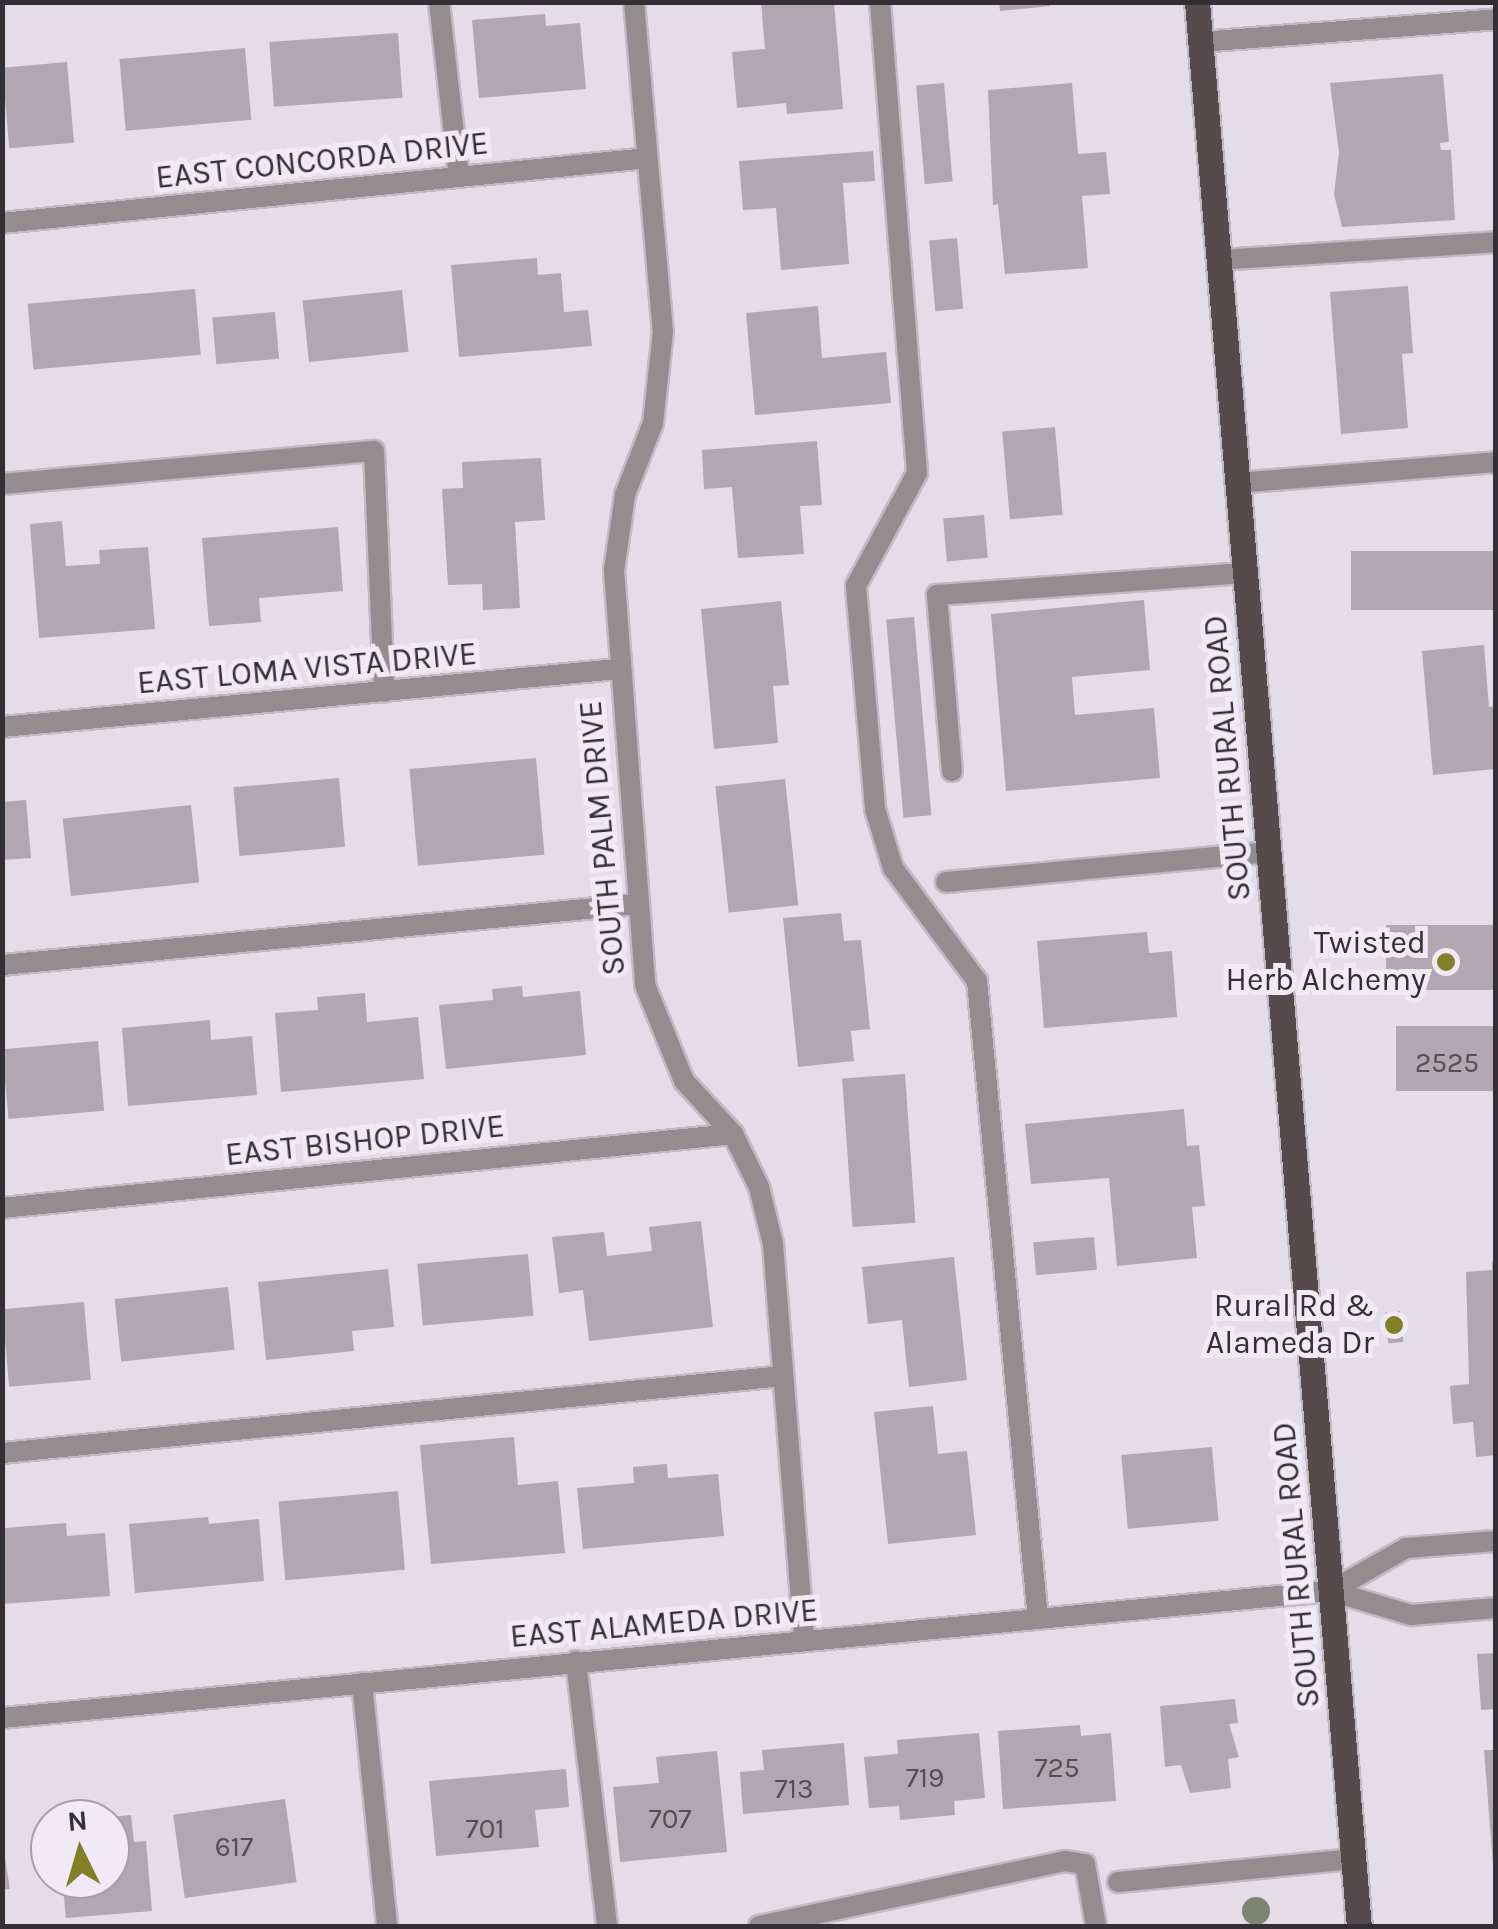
<!DOCTYPE html>
<style>
body{margin:0}
#map{position:relative;width:1498px;height:1929px;overflow:hidden;background:#e5dcea;font-family:Karla,sans-serif}
div>[style]{position:absolute}
[style*='--x']{left:calc(var(--x)*1px);top:calc(var(--y)*1px);width:calc(var(--w)*1px);rotate:calc(var(--a)*1deg)}
.building>*{inset:0;background:#b2a6b0;transform-origin:0 0}
.roads{filter:drop-shadow(2px 0 #c1b9c6) drop-shadow(-2px 0 #c1b9c6) drop-shadow(0 2px #c1b9c6) drop-shadow(0 -2px #c1b9c6)}
.service>*{height:20px;margin:-10px;padding:0 10px;transform-origin:10px;border-radius:10px;background:#948d8f}
.minor>*{height:20px;margin:-10px;padding:0 10px;transform-origin:10px;border-radius:10px;background:#948d8f}
.tertiary>*{height:20px;margin:-10px;padding:0 10px;transform-origin:10px;border-radius:10px;background:#948d8f}
.primary>*{height:25px;margin:-12.5px;padding:0 12.5px;transform-origin:12.5px;border-radius:12.5px;background:#574a4d}
.trees>*{width:28px;height:28px;margin:-14px;border-radius:50%;background:#7d8572}
.dots>*{width:28px;height:28px;translate:-50% -50%;box-sizing:border-box;border:5px solid #f2e9f7;border-radius:50%}
span{translate:-50% -50%;white-space:nowrap;text-align:center;line-height:1.15;-webkit-text-stroke:10px #f2e9f7;paint-order:stroke}
.number-label{font-size:28px;color:#534d54}
.number-label span{-webkit-text-stroke-width:0}
.street-label{font-size:32px;color:#332f35}
.poi-label{font-size:32px;color:#332f35}
.right{translate:-100% -50%;text-align:right}
.frame{position:absolute;inset:0;border:5px solid #332f35;pointer-events:none}
.north{position:absolute;left:30px;top:1799px;width:100px;height:100px;box-sizing:border-box;background:#f2e9f7;border:2px solid #a69fa9;border-radius:50%;rotate:355deg;font-size:28px;font-weight:700;line-height:40px;text-align:center;color:#332f35}
.north::after{content:'';display:block;margin:auto;width:35px;height:45px;background:#827f27;clip-path:polygon(50% 0,100% 100%,50% 72%,0 100%)}
</style>
<div id="map">
<div class="building">
<i style="clip-path:polygon(761px 2px,834px 2px,843px 109px,787px 114px,786px 103px,737px 108px,732px 52px,765px 49px)"></i>
<i style="clip-path:polygon(999px 2px,1049px 2px,1050px 6px,1000px 11px)"></i>
<i style="clip-path:polygon(545px 14px,546px 26px,580px 23px,586px 89px,479px 98px,472px 20px)"></i>
<i style="left:398px;top:33px;width:65px;height:129px;rotate:86deg"></i>
<i style="left:245px;top:48px;width:72px;height:126px;rotate:85deg"></i>
<i style="left:67px;top:62px;width:81px;height:65px;rotate:85deg"></i>
<i style="clip-path:polygon(1443px 74px,1449px 142px,1440px 143px,1441px 150px,1451px 150px,1455px 220px,1342px 227px,1334px 194px,1339px 153px,1330px 83px)"></i>
<i style="left:944px;top:83px;width:99px;height:28px;rotate:85deg"></i>
<i style="clip-path:polygon(1072px 83px,1078px 154px,1106px 152px,1110px 194px,1082px 196px,1088px 268px,1005px 274px,998px 204px,993px 205px,988px 90px)"></i>
<i style="clip-path:polygon(873px 151px,875px 181px,843px 183px,849px 264px,781px 270px,776px 208px,743px 210px,739px 161px)"></i>
<i style="left:957px;top:238px;width:71px;height:28px;rotate:85deg"></i>
<i style="clip-path:polygon(537px 258px,538px 275px,561px 273px,564px 312px,588px 310px,592px 346px,459px 357px,451px 265px)"></i>
<i style="clip-path:polygon(1408px 286px,1413px 353px,1402px 354px,1408px 428px,1341px 434px,1330px 292px)"></i>
<i style="left:195px;top:289px;width:66px;height:168px;rotate:85deg"></i>
<i style="left:402px;top:290px;width:62px;height:100px;rotate:84deg"></i>
<i style="clip-path:polygon(818px 306px,822px 358px,886px 352px,891px 403px,755px 415px,746px 313px)"></i>
<i style="left:275px;top:312px;width:47px;height:63px;rotate:85deg"></i>
<i style="left:1055px;top:427px;width:88px;height:53px;rotate:85deg"></i>
<i style="clip-path:polygon(817px 441px,822px 505px,800px 506px,804px 554px,738px 558px,732px 487px,704px 489px,702px 450px)"></i>
<i style="clip-path:polygon(541px 458px,545px 520px,515px 522px,520px 608px,483px 610px,482px 584px,448px 585px,442px 489px,463px 488px,462px 462px)"></i>
<i style="left:984px;top:515px;width:43px;height:41px;rotate:85deg"></i>
<i style="clip-path:polygon(62px 521px,66px 566px,100px 564px,99px 550px,148px 547px,155px 629px,39px 638px,30px 524px)"></i>
<i style="clip-path:polygon(338px 527px,343px 591px,259px 598px,261px 622px,209px 626px,202px 538px)"></i>
<i style="left:1496px;top:551px;width:59px;height:145px;rotate:90deg"></i>
<i style="clip-path:polygon(1144px 600px,1150px 670px,1072px 677px,1075px 715px,1154px 708px,1160px 778px,1006px 791px,991px 614px)"></i>
<i style="clip-path:polygon(781px 601px,789px 685px,773px 686px,778px 743px,714px 749px,701px 609px)"></i>
<i style="left:914px;top:617px;width:199px;height:28px;rotate:85deg"></i>
<i style="clip-path:polygon(1484px 645px,1489px 707px,1496px 706px,1496px 769px,1433px 775px,1422px 651px)"></i>
<i style="left:536px;top:758px;width:97px;height:127px;rotate:85deg"></i>
<i style="left:339px;top:778px;width:69px;height:106px;rotate:85deg"></i>
<i style="left:785px;top:779px;width:127px;height:70px;rotate:84deg"></i>
<i style="clip-path:polygon(26px 800px,31px 858px,2px 860px,2px 802px)"></i>
<i style="left:191px;top:805px;width:78px;height:129px;rotate:84deg"></i>
<i style="clip-path:polygon(841px 913px,844px 941px,861px 940px,870px 1029px,851px 1031px,854px 1061px,798px 1067px,783px 918px)"></i>
<i style="left:1496px;top:925px;width:65px;height:110px;rotate:90deg"></i>
<i style="clip-path:polygon(1147px 932px,1149px 953px,1172px 951px,1177px 1017px,1044px 1028px,1037px 941px)"></i>
<i style="clip-path:polygon(522px 986px,523px 997px,580px 991px,586px 1055px,446px 1069px,439px 1005px,493px 1000px,492px 989px)"></i>
<i style="clip-path:polygon(365px 993px,367px 1022px,418px 1017px,424px 1079px,281px 1092px,275px 1013px,318px 1010px,317px 997px)"></i>
<i style="clip-path:polygon(210px 1020px,211px 1040px,252px 1036px,257px 1095px,128px 1106px,122px 1028px)"></i>
<i style="left:1496px;top:1026px;width:65px;height:100px;rotate:90deg"></i>
<i style="left:98px;top:1041px;width:70px;height:96px;rotate:85deg"></i>
<i style="left:905px;top:1074px;width:149px;height:63px;rotate:86deg"></i>
<i style="clip-path:polygon(1184px 1109px,1187px 1146px,1199px 1145px,1205px 1206px,1192px 1207px,1197px 1258px,1117px 1266px,1109px 1178px,1031px 1184px,1025px 1124px)"></i>
<i style="clip-path:polygon(701px 1221px,713px 1327px,589px 1341px,583px 1290px,559px 1293px,552px 1237px,604px 1232px,607px 1256px,652px 1251px,649px 1227px)"></i>
<i style="left:1094px;top:1237px;width:33px;height:61px;rotate:85deg"></i>
<i style="left:528px;top:1254px;width:62px;height:111px;rotate:85deg"></i>
<i style="clip-path:polygon(954px 1257px,967px 1380px,909px 1387px,902px 1320px,868px 1324px,862px 1267px)"></i>
<i style="clip-path:polygon(1492px 1262px,1496px 1262px,1496px 1455px,1476px 1457px,1473px 1422px,1453px 1424px,1450px 1386px,1469px 1384px,1466px 1272px,1492px 1270px)"></i>
<i style="clip-path:polygon(388px 1269px,394px 1327px,352px 1331px,354px 1351px,266px 1360px,258px 1282px)"></i>
<i style="left:228px;top:1287px;width:63px;height:114px;rotate:84deg"></i>
<i style="left:84px;top:1302px;width:78px;height:82px;rotate:85deg"></i>
<i style="left:1400px;top:1311px;width:31px;height:15px;rotate:84deg"></i>
<i style="clip-path:polygon(933px 1406px,938px 1454px,967px 1451px,976px 1535px,888px 1544px,874px 1412px)"></i>
<i style="clip-path:polygon(514px 1437px,518px 1485px,558px 1481px,565px 1553px,431px 1564px,420px 1445px)"></i>
<i style="left:1212px;top:1447px;width:74px;height:91px;rotate:85deg"></i>
<i style="clip-path:polygon(667px 1464px,668px 1478px,718px 1474px,724px 1536px,583px 1549px,577px 1488px,634px 1483px,633px 1467px)"></i>
<i style="left:398px;top:1491px;width:79px;height:120px;rotate:85deg"></i>
<i style="clip-path:polygon(208px 1517px,209px 1524px,259px 1519px,264px 1581px,135px 1593px,129px 1524px)"></i>
<i style="clip-path:polygon(66px 1523px,67px 1536px,105px 1533px,110px 1596px,2px 1604px,5px 1528px)"></i>
<i style="clip-path:polygon(1496px 1653px,1496px 1709px,1481px 1710px,1477px 1654px)"></i>
<i style="clip-path:polygon(1235px 1699px,1238px 1723px,1229px 1724px,1239px 1757px,1228px 1759px,1231px 1788px,1190px 1793px,1181px 1765px,1165px 1767px,1160px 1706px)"></i>
<i style="clip-path:polygon(1080px 1725px,1081px 1736px,1111px 1733px,1116px 1801px,1003px 1809px,998px 1731px)"></i>
<i style="clip-path:polygon(979px 1733px,985px 1798px,954px 1801px,955px 1815px,900px 1820px,899px 1806px,869px 1808px,864px 1757px,898px 1754px,897px 1740px)"></i>
<i style="clip-path:polygon(844px 1743px,849px 1805px,743px 1814px,740px 1772px,764px 1770px,762px 1750px)"></i>
<i style="clip-path:polygon(1484px 1750px,1496px 1750px,1496px 1865px,1493px 1865px)"></i>
<i style="clip-path:polygon(717px 1751px,727px 1852px,620px 1862px,613px 1787px,659px 1783px,656px 1757px)"></i>
<i style="clip-path:polygon(566px 1769px,569px 1807px,535px 1810px,539px 1847px,436px 1856px,429px 1781px)"></i>
<i style="left:285px;top:1799px;width:84px;height:113px;rotate:82deg"></i>
<i style="clip-path:polygon(131px 1815px,134px 1842px,146px 1841px,152px 1911px,66px 1918px,62px 1879px,110px 1879px,110px 1817px)"></i>
<i style="clip-path:polygon(2px 1840px,10px 1889px,2px 1890px)"></i>
</div>
<div class="roads">
<div class="service">
<i style="--x:439;--y:2;--w:176;--a:83.5"></i>
<i style="--x:880;--y:2;--w:472;--a:85.5"></i>
<i style="--x:917;--y:473;--w:128;--a:118.4"></i>
<i style="--x:856;--y:586;--w:224;--a:85.1"></i>
<i style="--x:875;--y:809;--w:62;--a:73"></i>
<i style="--x:893;--y:868;--w:141;--a:53.4"></i>
<i style="--x:977;--y:981;--w:641;--a:84.54"></i>
<i style="--x:1219;--y:260;--w:278;--a:-3.7"></i>
<i style="--x:2;--y:484;--w:373;--a:-5.1"></i>
<i style="--x:374;--y:451;--w:241;--a:87.6"></i>
<i style="--x:952;--y:771;--w:177;--a:-94.9"></i>
<i style="--x:937;--y:595;--w:309;--a:-4.1"></i>
<i style="--x:946;--y:882;--w:323;--a:-5.3"></i>
<i style="--x:2;--y:965;--w:639;--a:-5.48"></i>
<i style="--x:2;--y:1453;--w:785;--a:-5.63"></i>
<i style="--x:576;--y:1661;--w:267;--a:83.3"></i>
<i style="--x:1118;--y:1882;--w:237;--a:-5.6"></i>
<i style="--x:759;--y:1926;--w:313;--a:-12"></i>
<i style="--x:1065;--y:1861;--w:20;--a:9"></i>
<i style="--x:1085;--y:1864;--w:63;--a:79.9"></i>
</div>
<div class="minor">
<i style="--x:634;--y:2;--w:330;--a:85"></i>
<i style="--x:663;--y:331;--w:93;--a:96.2"></i>
<i style="--x:653;--y:423;--w:77;--a:111.3"></i>
<i style="--x:625;--y:495;--w:76;--a:98.3"></i>
<i style="--x:614;--y:570;--w:416;--a:85.7"></i>
<i style="--x:645;--y:985;--w:104;--a:67.9"></i>
<i style="--x:684;--y:1081;--w:72;--a:47.2"></i>
<i style="--x:733;--y:1134;--w:59;--a:63.9"></i>
<i style="--x:759;--y:1187;--w:59;--a:76.2"></i>
<i style="--x:773;--y:1244;--w:398;--a:85.5"></i>
<i style="--x:1200;--y:42;--w:297;--a:-4.4"></i>
<i style="--x:2;--y:223;--w:648;--a:-5.75"></i>
<i style="--x:1237;--y:483;--w:260;--a:-4.6"></i>
<i style="--x:2;--y:727;--w:619;--a:-5.38"></i>
<i style="--x:2;--y:1208;--w:735;--a:-5.78"></i>
<i style="--x:1331;--y:1591;--w:86;--a:-29.8"></i>
<i style="--x:1406;--y:1548;--w:90;--a:-4.4"></i>
<i style="--x:1331;--y:1591;--w:84;--a:16.7"></i>
<i style="--x:1411;--y:1615;--w:85;--a:-4.7"></i>
<i style="--x:362;--y:1683;--w:244;--a:84.1"></i>
</div>
<div class="tertiary">
<i style="--x:2;--y:1718;--w:1335;--a:-5.46"></i>
</div>
<div class="primary">
<i style="--x:1197;--y:2;--w:1931;--a:85.19"></i>
</div>
</div>
<div class="trees">
<i style="left:1256px;top:1911px"></i>
</div>
<div class="dots">
<i style="left:1446px;top:962px;background:#827f27"></i>
<i style="left:1394px;top:1325px;background:#827f27"></i>
</div>
<div class="number-label">
<span style="left:1447px;top:1063px">2525</span>
<span style="left:1057px;top:1768px">725</span>
<span style="left:925px;top:1778px">719</span>
<span style="left:794px;top:1789px">713</span>
<span style="left:670px;top:1819px">707</span>
<span style="left:485px;top:1829px">701</span>
<span style="left:234px;top:1847px">617</span>
</div>
<div class="street-label">
<span style="left:322px;top:161px;rotate:-6deg">EAST CONCORDA DRIVE</span>
<span style="left:307px;top:669px;rotate:-5deg">EAST LOMA VISTA DRIVE</span>
<span style="left:1228px;top:758px;rotate:-95deg">SOUTH RURAL ROAD</span>
<span style="left:603px;top:838px;rotate:-95deg">SOUTH PALM DRIVE</span>
<span style="left:365px;top:1141px;rotate:-6deg">EAST BISHOP DRIVE</span>
<span style="left:1297px;top:1565px;rotate:-95deg">SOUTH RURAL ROAD</span>
<span style="left:664px;top:1624px;rotate:-5deg">EAST ALAMEDA DRIVE</span>
</div>
<div class="poi-label">
<span class="right" style="left:1426px;top:962px">Twisted<br>Herb Alchemy</span>
<span class="right" style="left:1374px;top:1325px">Rural Rd &amp;<br>Alameda Dr</span>
</div>
<div class="frame"></div>
<div class="north">N</div>
</div>
